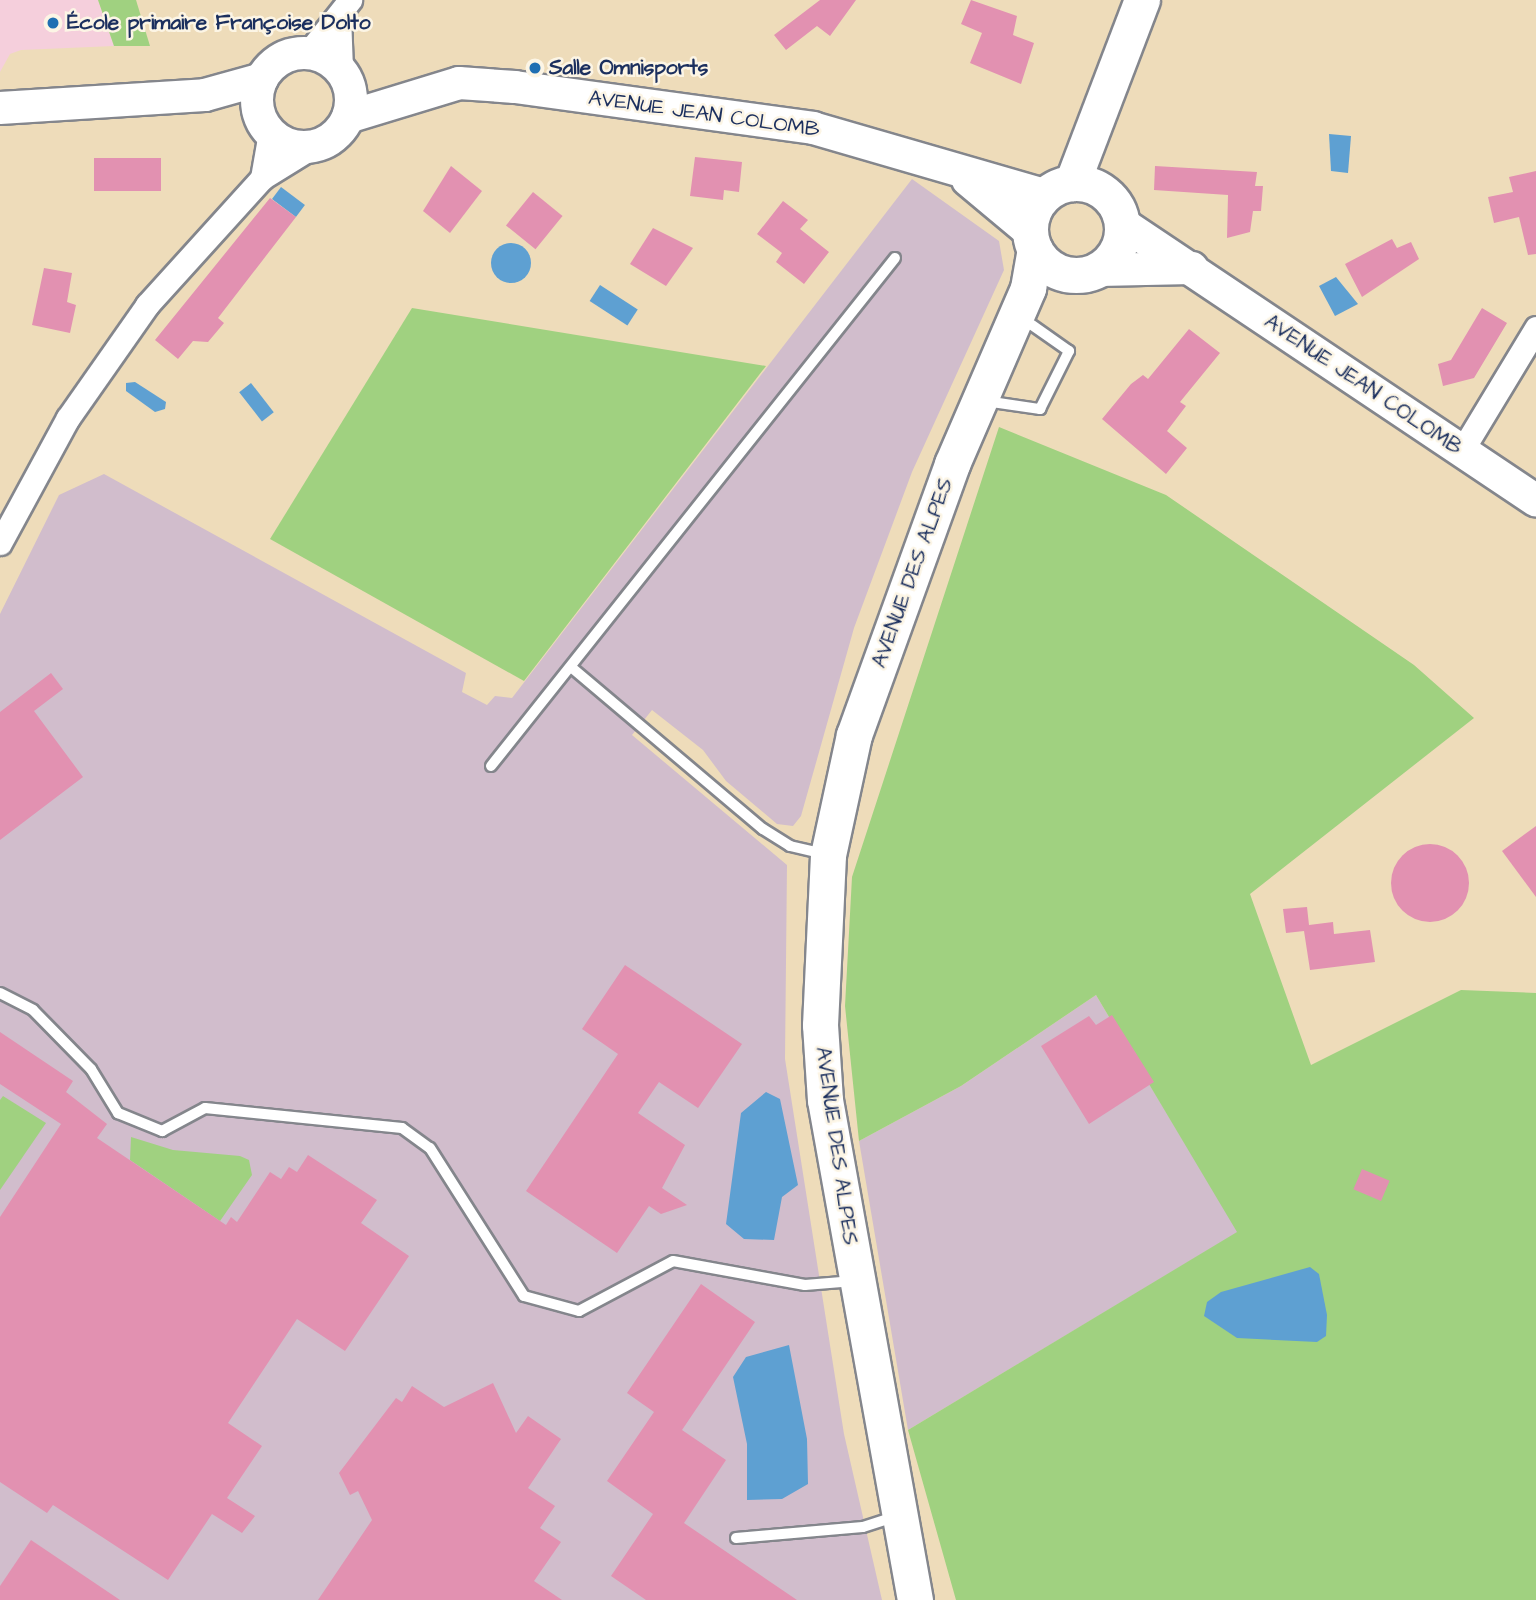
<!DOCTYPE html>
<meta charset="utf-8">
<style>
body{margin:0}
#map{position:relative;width:1536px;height:1600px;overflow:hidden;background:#eedcba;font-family:"Architects Daughter",sans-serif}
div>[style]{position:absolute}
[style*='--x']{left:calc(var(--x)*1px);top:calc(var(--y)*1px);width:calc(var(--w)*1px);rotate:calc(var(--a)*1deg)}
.built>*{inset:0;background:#f5cfdc}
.industrial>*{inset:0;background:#d1bdcc}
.green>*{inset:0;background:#a0d180}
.water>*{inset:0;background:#5ea0d2;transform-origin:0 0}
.round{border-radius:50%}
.building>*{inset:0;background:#e291b1;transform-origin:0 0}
.roads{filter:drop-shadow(2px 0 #84868c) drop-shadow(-2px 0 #84868c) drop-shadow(0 2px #84868c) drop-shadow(0 -2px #84868c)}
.lane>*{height:10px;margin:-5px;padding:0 5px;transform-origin:5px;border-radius:5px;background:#fff}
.street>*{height:23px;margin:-11.5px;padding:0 11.5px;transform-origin:11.5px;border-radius:11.5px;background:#fff}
.secondary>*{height:32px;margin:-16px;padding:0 16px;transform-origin:16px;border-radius:16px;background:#fff}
.secondary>.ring{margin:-16px;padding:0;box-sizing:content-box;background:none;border:32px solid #fff;border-radius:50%}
.primary>*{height:35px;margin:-17.5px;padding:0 17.5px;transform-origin:17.5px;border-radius:17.5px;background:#fff}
.primary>.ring{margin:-17.5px;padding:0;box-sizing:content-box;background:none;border:35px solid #fff;border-radius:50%}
.dots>*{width:19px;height:19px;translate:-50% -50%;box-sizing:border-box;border:4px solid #fcf5e5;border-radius:50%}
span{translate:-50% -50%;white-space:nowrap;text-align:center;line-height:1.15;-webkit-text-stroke:5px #fcf5e5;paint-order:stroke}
.poi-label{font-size:21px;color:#1b2f5e;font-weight:700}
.left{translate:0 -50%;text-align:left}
.street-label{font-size:21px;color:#1b2f5e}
</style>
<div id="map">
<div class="built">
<i style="clip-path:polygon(0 0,98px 0,114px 46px,21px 50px,10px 54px,0 72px)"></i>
</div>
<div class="industrial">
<i style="clip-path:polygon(912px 179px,999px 241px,1004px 270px,912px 472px,854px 628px,801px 816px,793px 826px,777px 824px,726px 781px,703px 750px,652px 710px,632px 735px,787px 865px,785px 1059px,844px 1434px,882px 1600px,0 1600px,0 614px,59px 495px,104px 474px,466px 673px,462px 692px,487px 705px,495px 696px,512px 698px)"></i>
<i style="clip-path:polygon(1096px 995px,1238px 1232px,908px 1430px,859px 1141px,961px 1086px)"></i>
</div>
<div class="green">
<i style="clip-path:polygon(98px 0,136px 0,150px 46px,114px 46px)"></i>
<i style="clip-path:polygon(412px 308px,766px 366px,524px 681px,270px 539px)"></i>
<i style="clip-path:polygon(999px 427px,1166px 495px,1414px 665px,1474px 718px,1250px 894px,1311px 1065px,1461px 990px,1536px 993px,1536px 1600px,956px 1600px,908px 1430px,1237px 1232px,1096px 995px,961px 1086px,859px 1141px,845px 1006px,852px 877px)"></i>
<i style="clip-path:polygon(3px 1096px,46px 1123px,0 1190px,0 1100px)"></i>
<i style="clip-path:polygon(131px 1137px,173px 1150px,240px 1156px,249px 1160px,252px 1175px,220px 1221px,130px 1160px)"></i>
</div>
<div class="water">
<i style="clip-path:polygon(1329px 134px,1351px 136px,1348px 173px,1331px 171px)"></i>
<i style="left:281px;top:187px;width:30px;height:15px;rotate:37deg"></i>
<i class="round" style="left:491px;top:243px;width:40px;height:40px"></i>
<i style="clip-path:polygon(1336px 277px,1358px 304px,1335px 316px,1319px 286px)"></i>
<i style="left:600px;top:285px;width:45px;height:19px;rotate:33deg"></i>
<i style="clip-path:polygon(135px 382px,166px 402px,165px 409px,155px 412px,126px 391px,126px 383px)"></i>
<i style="left:251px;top:383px;width:37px;height:15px;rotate:52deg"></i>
<i style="clip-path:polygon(766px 1092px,780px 1099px,798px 1185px,782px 1197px,774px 1240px,744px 1239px,726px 1224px,741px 1113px)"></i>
<i style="clip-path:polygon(1310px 1267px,1319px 1274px,1327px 1315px,1326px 1336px,1317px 1342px,1237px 1338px,1204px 1316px,1207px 1302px,1221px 1292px)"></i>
<i style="clip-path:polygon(789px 1345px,807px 1439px,808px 1484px,782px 1499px,747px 1500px,747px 1444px,733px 1377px,746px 1357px)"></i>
</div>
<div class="building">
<i style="clip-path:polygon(820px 0,856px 0,830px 36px,817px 26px,786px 50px,774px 35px)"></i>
<i style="clip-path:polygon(971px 0,1017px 16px,1013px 35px,1034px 43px,1021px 84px,970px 63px,982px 33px,961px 24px)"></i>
<i style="clip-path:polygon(695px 157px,742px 162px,739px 192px,724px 190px,723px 200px,690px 196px)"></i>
<i style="left:94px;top:158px;width:67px;height:33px"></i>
<i style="clip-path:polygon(451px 166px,482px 191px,450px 233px,423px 211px)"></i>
<i style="clip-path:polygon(1155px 166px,1257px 172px,1255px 186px,1263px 186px,1261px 211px,1253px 211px,1250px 232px,1227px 238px,1228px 195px,1154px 190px)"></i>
<i style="clip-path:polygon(1536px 171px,1536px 254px,1528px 255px,1519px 217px,1494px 223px,1488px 197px,1513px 192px,1509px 177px)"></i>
<i style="left:533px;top:192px;width:38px;height:43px;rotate:39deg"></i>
<i style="clip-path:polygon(270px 198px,296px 217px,218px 318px,224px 323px,208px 342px,193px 341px,178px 359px,155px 340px)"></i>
<i style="clip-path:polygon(783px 201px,808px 220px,800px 229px,829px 252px,804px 284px,776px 262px,782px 253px,757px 234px)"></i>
<i style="clip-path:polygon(653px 228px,693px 248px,666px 286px,630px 264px)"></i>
<i style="clip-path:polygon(1392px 239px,1397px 248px,1411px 242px,1419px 259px,1362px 297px,1345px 264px)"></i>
<i style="clip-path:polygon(44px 268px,72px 273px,67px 302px,76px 305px,70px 333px,32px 325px)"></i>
<i style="clip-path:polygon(1482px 308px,1507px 323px,1474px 378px,1443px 386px,1438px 364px,1451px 360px)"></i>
<i style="clip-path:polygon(1189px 329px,1220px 353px,1180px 402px,1186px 406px,1167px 431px,1187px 448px,1166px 474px,1102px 419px,1131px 384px,1143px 375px,1148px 379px)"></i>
<i style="clip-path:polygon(51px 673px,63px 689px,34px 711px,83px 777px,0 840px,0 712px)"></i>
<i style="clip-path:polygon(1536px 826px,1536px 897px,1502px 851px)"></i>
<i class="round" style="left:1391px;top:844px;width:78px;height:78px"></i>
<i style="clip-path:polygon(1307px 907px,1309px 925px,1333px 922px,1334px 934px,1370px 930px,1375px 962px,1310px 970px,1304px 931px,1286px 933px,1283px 909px)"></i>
<i style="clip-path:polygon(625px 965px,742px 1044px,698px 1108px,659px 1082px,638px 1113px,685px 1145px,662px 1188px,687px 1205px,661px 1214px,649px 1206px,617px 1253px,526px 1191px,618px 1054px,582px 1029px)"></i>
<i style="clip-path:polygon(1112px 1015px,1154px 1082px,1089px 1124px,1041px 1046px,1089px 1016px,1096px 1025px)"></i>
<i style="clip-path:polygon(0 1032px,73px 1081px,66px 1092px,107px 1124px,97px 1138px,226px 1225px,231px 1217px,237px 1222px,270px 1172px,281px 1179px,289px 1167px,297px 1172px,308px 1155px,377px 1200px,361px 1223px,409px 1256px,345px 1351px,297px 1319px,228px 1423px,262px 1446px,227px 1498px,255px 1516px,242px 1533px,212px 1514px,168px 1580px,53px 1505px,47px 1513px,0 1482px,0 1217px,61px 1124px,0 1084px)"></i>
<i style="left:1362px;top:1169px;width:30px;height:22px;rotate:23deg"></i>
<i style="clip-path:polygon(701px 1284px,755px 1322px,682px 1430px,726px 1460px,684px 1523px,797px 1600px,646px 1600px,611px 1576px,653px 1514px,607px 1481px,654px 1412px,627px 1393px)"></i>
<i style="clip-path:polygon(493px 1383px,516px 1433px,528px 1416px,561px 1439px,528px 1488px,555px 1506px,540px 1528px,561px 1542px,534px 1581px,562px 1600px,318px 1600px,372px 1520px,358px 1491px,350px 1495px,339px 1473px,396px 1398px,402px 1402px,412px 1386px,444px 1407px)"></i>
<i style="clip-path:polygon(31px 1540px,120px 1600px,0 1600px,0 1586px)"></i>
</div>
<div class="roads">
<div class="lane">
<i style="--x:985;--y:401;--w:56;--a:8.3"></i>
<i style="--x:1040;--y:409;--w:65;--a:-63.4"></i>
<i style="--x:1069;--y:351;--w:45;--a:-144.9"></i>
<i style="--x:571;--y:667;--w:251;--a:40.2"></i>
<i style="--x:763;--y:829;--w:32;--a:32"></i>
<i style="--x:790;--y:846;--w:36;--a:13"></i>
<i style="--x:491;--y:766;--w:649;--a:-51.51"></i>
<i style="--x:0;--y:993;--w:37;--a:27"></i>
<i style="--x:33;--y:1010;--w:83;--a:45.5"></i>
<i style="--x:91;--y:1069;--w:52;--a:58.5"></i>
<i style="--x:118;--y:1113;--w:48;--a:22.2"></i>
<i style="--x:162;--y:1131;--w:49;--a:-28.1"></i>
<i style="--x:205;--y:1108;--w:198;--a:5.8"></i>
<i style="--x:402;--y:1128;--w:34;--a:36"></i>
<i style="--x:430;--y:1148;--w:175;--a:57.6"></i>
<i style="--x:524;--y:1296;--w:57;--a:15.3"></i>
<i style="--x:579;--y:1311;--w:106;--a:-28"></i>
<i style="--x:673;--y:1261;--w:134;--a:10.3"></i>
<i style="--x:805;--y:1285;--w:49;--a:-4.7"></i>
<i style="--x:736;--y:1538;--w:127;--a:-5"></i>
<i style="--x:863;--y:1527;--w:35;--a:-18"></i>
</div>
<div class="street">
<i style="--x:339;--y:15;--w:55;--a:87.9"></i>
<i style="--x:308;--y:53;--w:68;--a:-51.6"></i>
<i style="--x:262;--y:178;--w:47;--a:-80.1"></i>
<i style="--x:1461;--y:452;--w:145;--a:-58.8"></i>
<i style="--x:0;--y:543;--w:142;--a:-61.5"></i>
<i style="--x:68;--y:418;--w:138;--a:-55"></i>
<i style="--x:147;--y:305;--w:171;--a:-47.8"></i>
<i style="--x:262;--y:178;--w:59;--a:-31.8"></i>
</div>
<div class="secondary">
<i class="ring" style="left:257px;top:53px;width:62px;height:62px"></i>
<i style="--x:0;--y:108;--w:205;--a:-3.6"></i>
<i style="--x:205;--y:95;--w:59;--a:-15.7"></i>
<i style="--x:348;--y:117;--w:116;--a:-17"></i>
<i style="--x:459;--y:83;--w:56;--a:4.1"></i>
<i style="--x:515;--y:87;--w:301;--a:7.8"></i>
<i style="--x:813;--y:128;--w:241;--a:16.2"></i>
<i style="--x:968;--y:180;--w:80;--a:39.9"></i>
<i style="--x:1123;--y:224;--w:497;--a:33.8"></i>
<i style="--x:1099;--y:270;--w:93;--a:-1.2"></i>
</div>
<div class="primary">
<i class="ring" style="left:1030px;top:183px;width:57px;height:57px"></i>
<i style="--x:1072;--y:183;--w:196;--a:-69.1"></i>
<i style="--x:915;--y:1600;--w:508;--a:-100.2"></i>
<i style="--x:825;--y:1100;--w:75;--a:-93.8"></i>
<i style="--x:820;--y:1025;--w:170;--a:-87.3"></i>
<i style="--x:828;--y:855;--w:123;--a:-77.8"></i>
<i style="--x:854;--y:735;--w:288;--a:-70.1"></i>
<i style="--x:952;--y:464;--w:192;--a:-66.6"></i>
<i style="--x:1028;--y:288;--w:39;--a:-80"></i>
</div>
</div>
<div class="dots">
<i style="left:53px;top:23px;background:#1f6fb2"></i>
<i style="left:535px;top:68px;background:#1f6fb2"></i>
</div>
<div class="poi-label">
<span class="left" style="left:67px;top:23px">École primaire Françoise Dolto</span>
<span class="left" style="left:549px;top:68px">Salle Omnisports</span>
</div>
<div class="street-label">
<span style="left:704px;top:114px;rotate:8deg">AVENUE JEAN COLOMB</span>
<span style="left:1363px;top:385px;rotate:34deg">AVENUE JEAN COLOMB</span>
<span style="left:913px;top:573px;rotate:-70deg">AVENUE DES ALPES</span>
<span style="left:836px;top:1146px;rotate:82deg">AVENUE DES ALPES</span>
</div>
</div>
